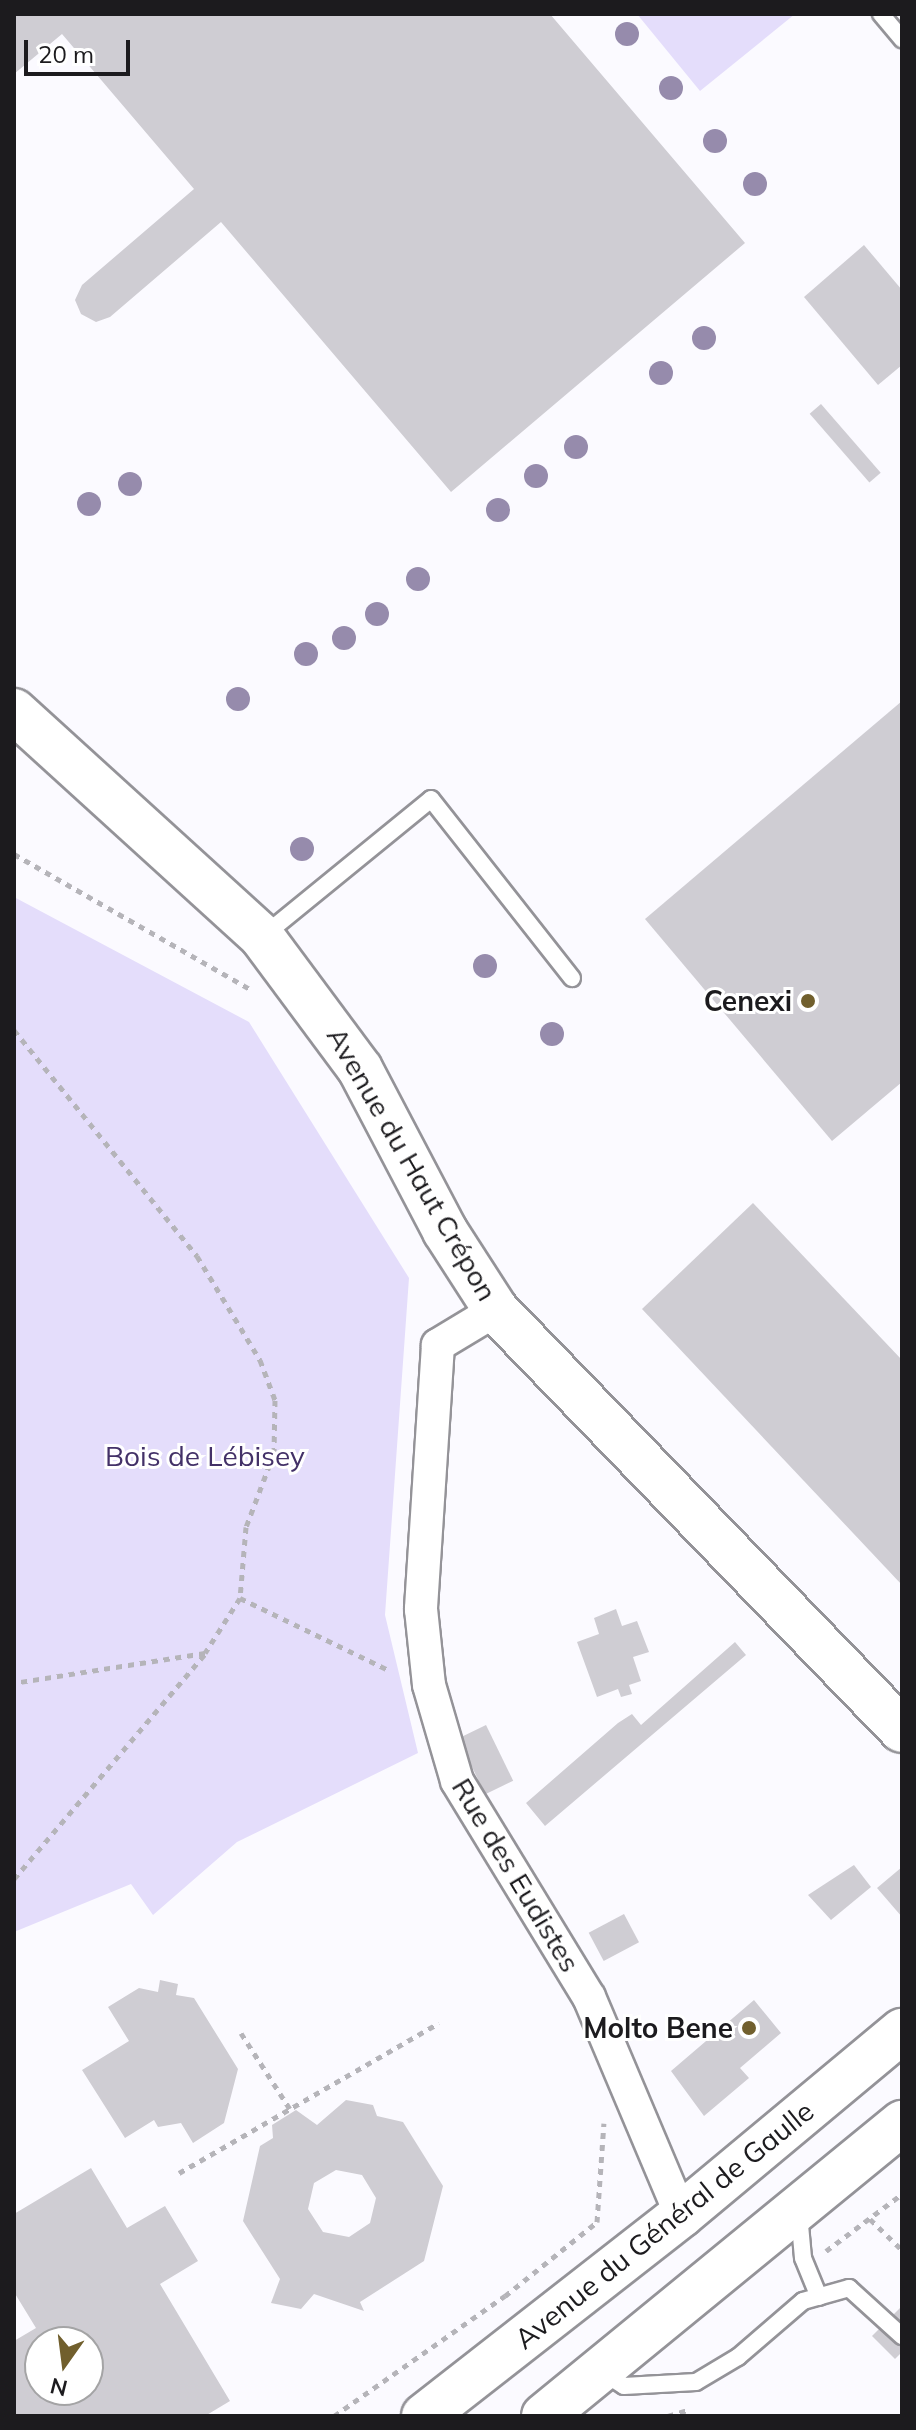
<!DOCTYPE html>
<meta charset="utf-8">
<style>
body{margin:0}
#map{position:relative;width:916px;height:2430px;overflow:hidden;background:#fbfaff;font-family:Mulish,sans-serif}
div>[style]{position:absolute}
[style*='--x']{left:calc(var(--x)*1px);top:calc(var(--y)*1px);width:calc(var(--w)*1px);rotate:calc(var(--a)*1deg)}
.green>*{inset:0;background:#e4ddfb}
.building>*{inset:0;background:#cfcdd3;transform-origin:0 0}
.path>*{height:5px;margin-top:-2.5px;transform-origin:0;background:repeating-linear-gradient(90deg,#b5b4b9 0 6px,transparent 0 12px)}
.roads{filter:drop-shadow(2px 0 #949398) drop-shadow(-2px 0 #949398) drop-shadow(0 2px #949398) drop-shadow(0 -2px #949398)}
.lane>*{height:16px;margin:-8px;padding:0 8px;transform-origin:8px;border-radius:8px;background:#fff}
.street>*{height:32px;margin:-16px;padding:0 16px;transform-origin:16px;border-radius:16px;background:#fff}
.secondary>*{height:44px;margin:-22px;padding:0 22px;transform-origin:22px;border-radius:22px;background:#fff}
.trees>*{width:24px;height:24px;margin:-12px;border-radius:50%;background:#968bac}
.dots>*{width:22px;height:22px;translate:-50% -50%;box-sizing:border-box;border:4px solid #fff;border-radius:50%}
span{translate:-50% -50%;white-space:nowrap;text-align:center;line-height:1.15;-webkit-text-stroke:6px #fff;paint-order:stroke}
.poi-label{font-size:28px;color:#1c1b1e;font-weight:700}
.right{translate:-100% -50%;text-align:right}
.street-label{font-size:28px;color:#1c1b1e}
.park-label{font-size:28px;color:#433168}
.frame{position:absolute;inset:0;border:16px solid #1c1b1e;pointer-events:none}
.north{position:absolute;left:24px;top:2326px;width:80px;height:80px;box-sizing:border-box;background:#fff;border:2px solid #a4a4a5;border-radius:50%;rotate:194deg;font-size:22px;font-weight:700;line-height:32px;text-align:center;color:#1c1b1e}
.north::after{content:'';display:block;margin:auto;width:28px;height:36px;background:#715f2d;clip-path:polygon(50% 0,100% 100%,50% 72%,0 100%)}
.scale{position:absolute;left:24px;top:40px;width:106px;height:36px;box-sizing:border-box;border:4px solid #1c1b1e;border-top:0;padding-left:10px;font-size:24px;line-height:28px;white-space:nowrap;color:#1c1b1e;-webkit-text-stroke:6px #fff;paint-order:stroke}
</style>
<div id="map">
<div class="green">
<i style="clip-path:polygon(637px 14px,795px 14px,700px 91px)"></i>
<i style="clip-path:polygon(14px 897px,249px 1022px,409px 1278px,385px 1615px,418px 1753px,237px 1842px,153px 1915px,131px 1884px,14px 1932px)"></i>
</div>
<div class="building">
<i style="clip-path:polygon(14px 14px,550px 14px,745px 243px,451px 492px,221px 222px,110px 317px,96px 322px,81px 314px,75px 300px,82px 285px,194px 189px,62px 34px,14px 74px)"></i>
<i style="clip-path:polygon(864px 245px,902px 290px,902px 365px,878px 385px,804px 297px)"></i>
<i style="left:821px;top:404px;width:91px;height:15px;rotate:49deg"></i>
<i style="clip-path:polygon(902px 701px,902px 1082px,832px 1141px,645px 919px)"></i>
<i style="clip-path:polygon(753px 1203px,902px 1360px,902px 1585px,642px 1309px)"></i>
<i style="clip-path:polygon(616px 1609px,622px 1626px,637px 1621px,649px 1652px,633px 1657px,641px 1681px,629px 1685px,632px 1694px,621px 1697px,618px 1689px,597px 1697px,577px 1642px,599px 1634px,594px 1618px)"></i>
<i style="clip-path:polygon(735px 1642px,746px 1655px,545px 1826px,526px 1803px,618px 1723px,632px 1714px,641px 1725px)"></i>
<i style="left:486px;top:1725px;width:62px;height:31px;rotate:64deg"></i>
<i style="clip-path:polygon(854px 1865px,871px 1887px,831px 1920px,808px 1895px)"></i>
<i style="clip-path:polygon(902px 1867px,902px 1917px,877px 1888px)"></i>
<i style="left:624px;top:1914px;width:32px;height:40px;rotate:62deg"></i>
<i style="clip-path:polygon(160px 1980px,178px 1984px,176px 1995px,194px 1998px,238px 2069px,224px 2123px,193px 2143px,181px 2123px,158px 2127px,154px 2120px,125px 2138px,82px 2070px,129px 2041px,108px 2007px,139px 1988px,158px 1992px)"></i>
<i style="clip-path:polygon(754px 2000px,781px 2033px,740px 2068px,749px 2078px,704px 2116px,671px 2071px)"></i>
<i style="clip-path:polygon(evenodd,346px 2100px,373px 2105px,377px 2116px,403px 2122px,443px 2186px,424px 2261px,360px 2302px,364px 2311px,314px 2294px,301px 2309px,271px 2303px,280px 2279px,243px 2221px,260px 2146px,273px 2138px,272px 2125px,296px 2110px,317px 2125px,346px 2100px,336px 2170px,362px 2175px,376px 2198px,370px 2223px,349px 2237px,323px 2232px,308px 2209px,314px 2183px,336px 2170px)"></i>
<i style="clip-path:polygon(evenodd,91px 2168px,127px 2228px,165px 2206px,198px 2261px,160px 2284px,230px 2401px,205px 2416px,14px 2416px,14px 2341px,36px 2328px,14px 2292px,14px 2214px,91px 2168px,40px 2342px,88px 2342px,88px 2390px,40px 2390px,40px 2342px)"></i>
<i style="clip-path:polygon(902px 2306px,902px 2352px,895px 2359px,872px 2336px)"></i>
</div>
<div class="path">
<i style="--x:14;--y:854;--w:272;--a:29.8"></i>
<i style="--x:14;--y:1030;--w:291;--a:51"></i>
<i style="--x:197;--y:1256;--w:122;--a:58.8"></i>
<i style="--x:260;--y:1360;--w:43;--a:69.4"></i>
<i style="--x:275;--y:1400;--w:53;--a:91.1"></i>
<i style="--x:274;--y:1453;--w:79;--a:110.7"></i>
<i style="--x:246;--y:1527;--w:71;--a:94.8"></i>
<i style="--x:240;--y:1598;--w:65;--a:122.5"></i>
<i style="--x:205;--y:1653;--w:193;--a:171.1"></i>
<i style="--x:240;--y:1598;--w:165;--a:25.9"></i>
<i style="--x:14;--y:1879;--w:295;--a:-49.7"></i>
<i style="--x:241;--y:2033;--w:90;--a:57.2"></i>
<i style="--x:179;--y:2173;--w:300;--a:-30"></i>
<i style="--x:870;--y:2219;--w:45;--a:44.1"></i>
<i style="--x:826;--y:2251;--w:95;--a:-36.9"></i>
<i style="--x:334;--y:2416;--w:209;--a:-35.1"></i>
<i style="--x:505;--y:2296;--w:118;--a:-38.8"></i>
<i style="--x:597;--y:2222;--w:99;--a:-86"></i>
<i style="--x:668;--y:2416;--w:21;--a:-17"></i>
</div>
<div class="roads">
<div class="lane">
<i style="--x:881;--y:14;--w:33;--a:50"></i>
<i style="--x:262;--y:937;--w:218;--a:-39.2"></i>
<i style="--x:431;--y:799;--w:228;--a:51.8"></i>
<i style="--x:799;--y:2214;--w:44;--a:84.8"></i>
<i style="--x:803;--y:2258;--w:42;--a:67.7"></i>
<i style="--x:601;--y:2371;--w:27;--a:33"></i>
<i style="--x:624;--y:2386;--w:72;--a:-3.2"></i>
<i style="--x:696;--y:2382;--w:49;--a:-30.8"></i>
<i style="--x:738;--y:2357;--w:86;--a:-40.7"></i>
<i style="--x:803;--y:2301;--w:48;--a:-15.8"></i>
<i style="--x:849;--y:2288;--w:72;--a:42.2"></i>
</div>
<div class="street">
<i style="--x:496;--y:1310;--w:68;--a:148.9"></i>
<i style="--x:438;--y:1345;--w:265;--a:93.7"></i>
<i style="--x:421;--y:1609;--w:76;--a:84"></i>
<i style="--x:429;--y:1685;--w:100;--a:73.7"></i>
<i style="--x:457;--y:1781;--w:253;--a:58.6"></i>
<i style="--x:589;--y:1997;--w:237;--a:67.1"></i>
</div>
<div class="secondary">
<i style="--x:14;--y:711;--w:336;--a:42.3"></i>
<i style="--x:262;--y:937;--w:164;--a:53.4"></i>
<i style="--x:360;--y:1069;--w:183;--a:62.3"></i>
<i style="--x:445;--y:1231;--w:94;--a:57.2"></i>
<i style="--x:496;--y:1310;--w:584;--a:45.97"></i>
<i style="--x:424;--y:2416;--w:326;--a:-38"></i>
<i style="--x:681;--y:2215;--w:288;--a:-39.8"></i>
<i style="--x:544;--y:2416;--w:463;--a:-39.3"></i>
</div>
</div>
<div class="trees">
<i style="left:627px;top:34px"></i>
<i style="left:671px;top:88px"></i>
<i style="left:715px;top:141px"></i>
<i style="left:755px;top:184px"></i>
<i style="left:704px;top:338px"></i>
<i style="left:661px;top:373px"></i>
<i style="left:576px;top:447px"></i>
<i style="left:536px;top:476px"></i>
<i style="left:130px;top:484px"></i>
<i style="left:89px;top:504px"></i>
<i style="left:498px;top:510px"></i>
<i style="left:418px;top:579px"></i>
<i style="left:377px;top:614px"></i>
<i style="left:344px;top:638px"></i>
<i style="left:306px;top:654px"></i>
<i style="left:238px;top:699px"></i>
<i style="left:302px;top:849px"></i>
<i style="left:485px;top:966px"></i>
<i style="left:552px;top:1034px"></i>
</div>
<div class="dots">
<i style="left:808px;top:1001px;background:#715f2d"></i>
<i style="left:749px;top:2028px;background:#715f2d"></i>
</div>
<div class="poi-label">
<span class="right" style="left:792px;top:1001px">Cenexi</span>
<span class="right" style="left:733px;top:2028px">Molto Bene</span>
</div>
<div class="street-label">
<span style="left:412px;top:1164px;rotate:60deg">Avenue du Haut Crépon</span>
<span style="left:516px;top:1875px;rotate:59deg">Rue des Eudistes</span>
<span style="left:664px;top:2225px;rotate:-39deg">Avenue du Général de Gaulle</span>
</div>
<div class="park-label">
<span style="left:205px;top:1456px">Bois de Lébisey</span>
</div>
<div class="frame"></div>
<div class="north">N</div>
<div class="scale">20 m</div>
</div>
